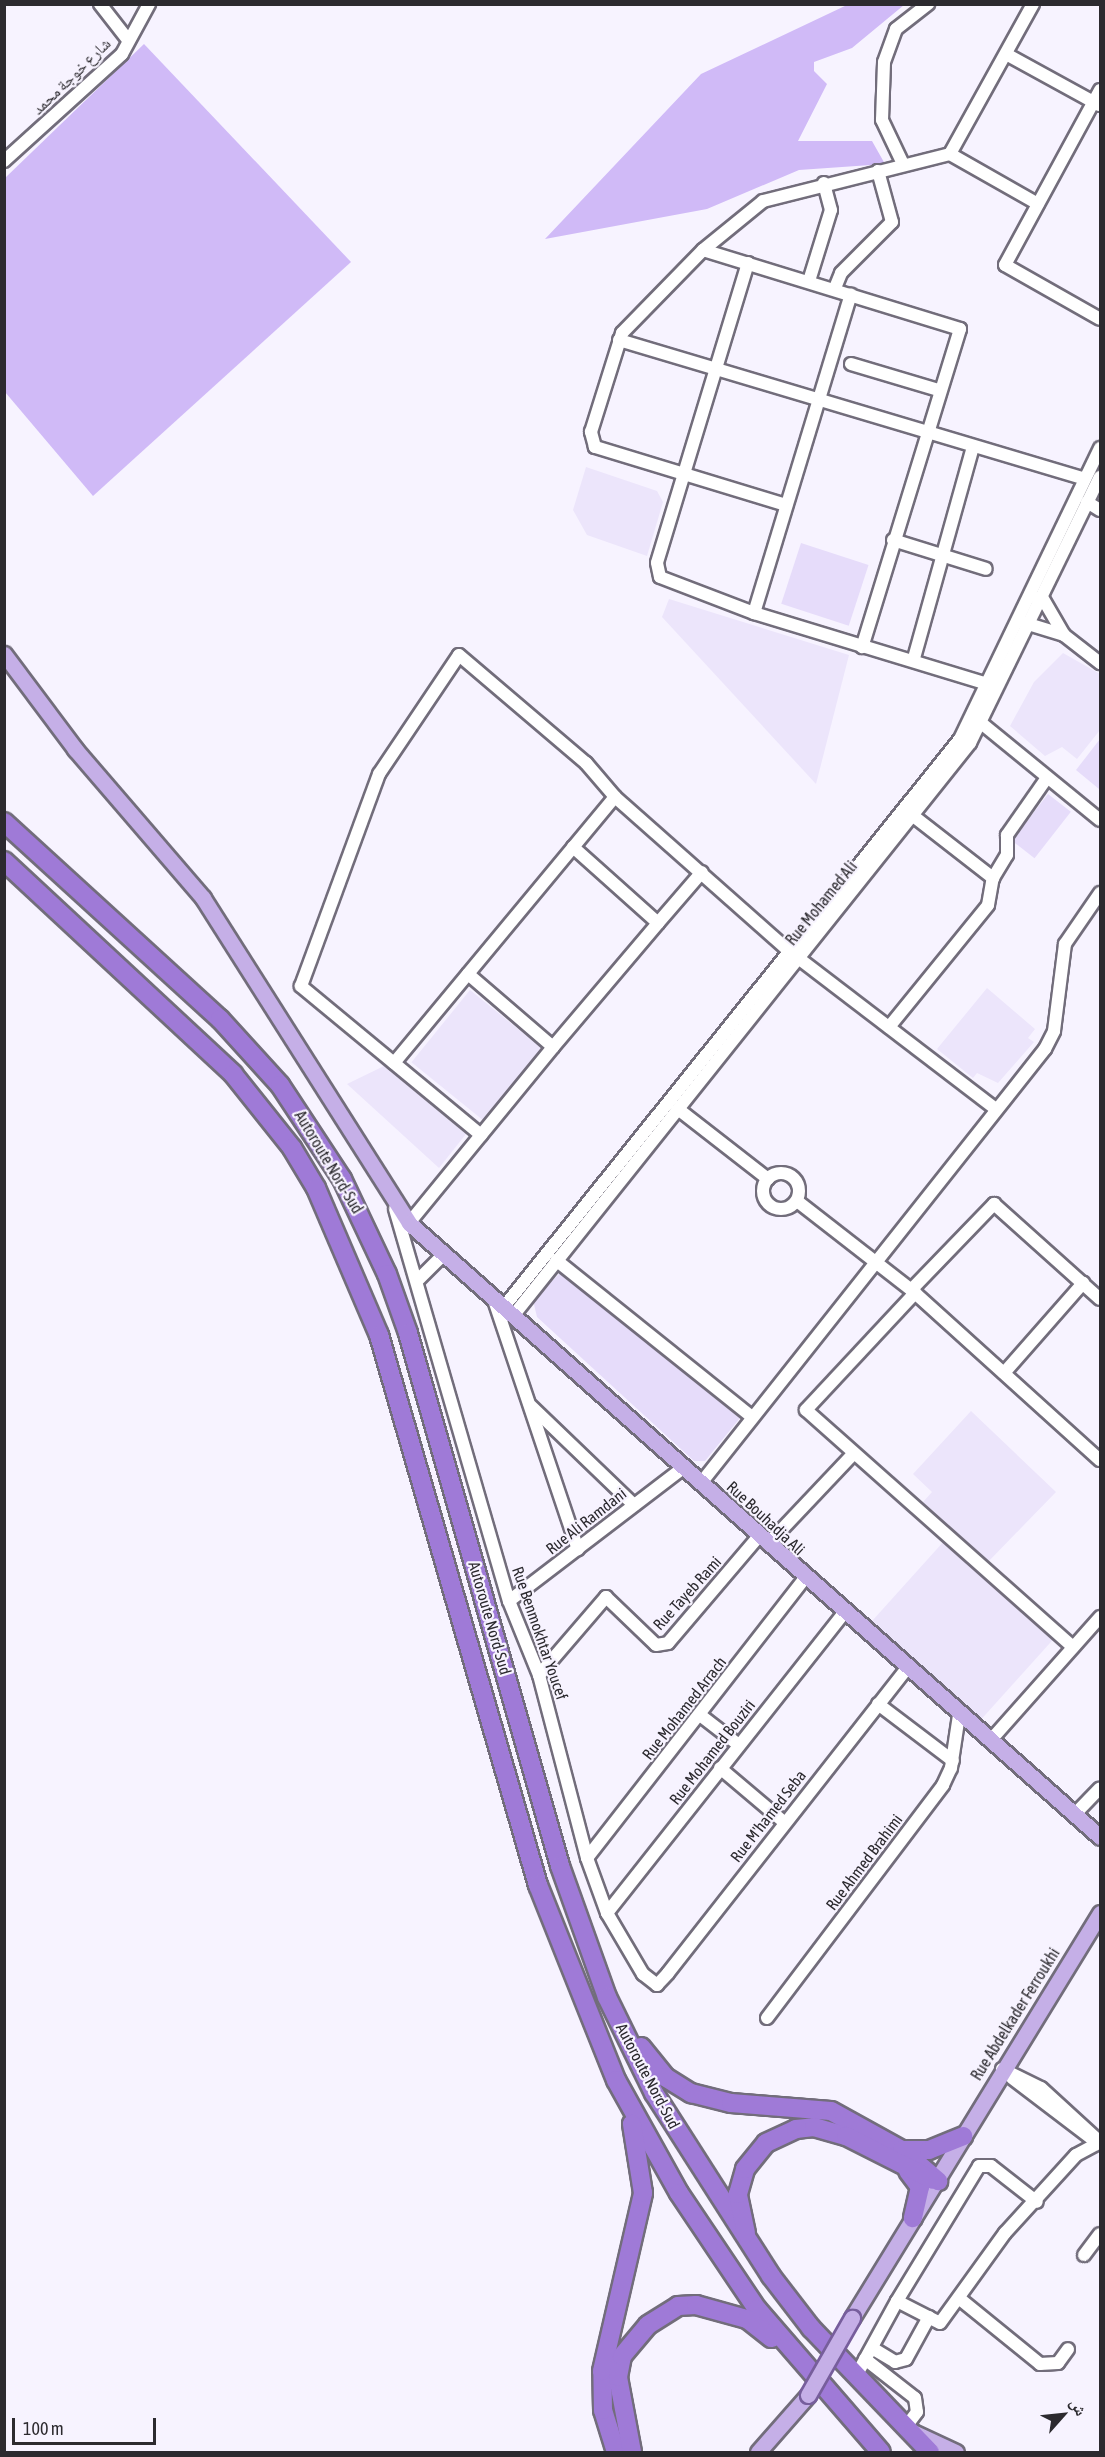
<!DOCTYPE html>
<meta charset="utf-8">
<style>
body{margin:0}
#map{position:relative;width:1105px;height:2457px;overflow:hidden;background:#f7f3ff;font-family:"Asap Condensed","Noto Naskh Arabic",sans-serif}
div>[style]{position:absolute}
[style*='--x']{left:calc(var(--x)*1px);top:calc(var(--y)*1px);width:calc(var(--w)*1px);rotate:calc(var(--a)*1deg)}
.built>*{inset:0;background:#ece5fb;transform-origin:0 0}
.green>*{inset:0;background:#e6dcfa;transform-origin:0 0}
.forest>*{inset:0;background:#d0baf7}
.roads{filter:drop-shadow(2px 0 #726d7b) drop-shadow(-2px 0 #726d7b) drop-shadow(0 2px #726d7b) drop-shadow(0 -2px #726d7b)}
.minor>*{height:12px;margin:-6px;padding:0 6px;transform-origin:6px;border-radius:6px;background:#fff}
.minor>.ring{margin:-6px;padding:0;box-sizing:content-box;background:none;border:12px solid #fff;border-radius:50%}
.major>*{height:15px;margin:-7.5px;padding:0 7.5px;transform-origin:7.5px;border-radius:7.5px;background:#c5afe7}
.highway>*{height:18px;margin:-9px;padding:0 9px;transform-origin:9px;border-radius:9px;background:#9f7ad7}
.bridges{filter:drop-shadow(2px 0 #775e9c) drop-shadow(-2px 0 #775e9c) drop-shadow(0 2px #775e9c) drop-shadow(0 -2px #775e9c)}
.major-bridge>*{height:15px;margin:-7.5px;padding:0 7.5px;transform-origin:7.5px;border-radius:7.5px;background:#c5afe7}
span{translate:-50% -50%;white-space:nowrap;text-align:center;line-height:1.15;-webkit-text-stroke:4.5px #f7f3ff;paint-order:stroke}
.street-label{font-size:16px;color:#2c2a2f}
.frame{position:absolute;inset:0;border:6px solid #2c2a2f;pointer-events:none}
.north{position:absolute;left:1033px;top:2385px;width:60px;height:60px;-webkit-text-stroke:4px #f7f3ff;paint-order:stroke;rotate:63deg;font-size:16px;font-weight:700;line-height:24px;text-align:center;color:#2c2a2f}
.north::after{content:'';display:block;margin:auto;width:21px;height:27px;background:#2c2a2f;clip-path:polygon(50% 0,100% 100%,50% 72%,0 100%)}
.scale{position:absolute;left:12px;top:2418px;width:144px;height:27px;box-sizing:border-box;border:3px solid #2c2a2f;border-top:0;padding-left:8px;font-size:18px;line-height:21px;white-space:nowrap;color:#2c2a2f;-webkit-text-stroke:4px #f7f3ff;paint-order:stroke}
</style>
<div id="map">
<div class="built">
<i style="clip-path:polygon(586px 467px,657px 491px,663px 502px,647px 556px,587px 535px,573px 510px)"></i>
<i style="clip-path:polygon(669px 599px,849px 655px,816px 784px,662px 617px)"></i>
<i style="clip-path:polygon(1063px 653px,1100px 674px,1100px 730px,1077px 759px,1062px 747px,1045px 756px,1010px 726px,1034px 682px)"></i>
<i style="clip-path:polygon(987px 988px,1035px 1029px,1028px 1038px,1034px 1042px,998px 1083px,977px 1073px,973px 1078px,937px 1049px)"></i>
<i style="left:470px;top:990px;width:93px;height:93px;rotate:39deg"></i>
<i style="clip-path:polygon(384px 1066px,466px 1134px,439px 1168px,347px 1084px)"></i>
<i style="clip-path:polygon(971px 1411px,1056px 1492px,987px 1563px,923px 1502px,932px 1492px,913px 1474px)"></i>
<i style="left:945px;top:1540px;width:147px;height:109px;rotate:42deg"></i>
</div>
<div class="green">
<i style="left:801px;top:543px;width:71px;height:64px;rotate:18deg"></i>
<i style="clip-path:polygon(1100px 739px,1100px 787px,1099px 789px,1076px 770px)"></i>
<i style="left:1048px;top:794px;width:29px;height:59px;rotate:38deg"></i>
<i style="clip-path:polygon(560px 1273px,740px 1418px,705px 1461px,694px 1461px,537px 1317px,533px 1300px)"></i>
</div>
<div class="forest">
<i style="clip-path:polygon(847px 5px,904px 5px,852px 48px,814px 62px,814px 71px,827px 84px,798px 141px,872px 141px,885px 164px,799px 170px,707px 209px,545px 239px,701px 74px)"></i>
<i style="clip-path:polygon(144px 44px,351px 262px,93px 496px,5px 392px,5px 178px)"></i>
</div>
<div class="roads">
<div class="minor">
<i style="--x:100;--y:4;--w:46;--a:52.1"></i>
<i style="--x:1033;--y:4;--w:171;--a:119"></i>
<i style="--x:950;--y:154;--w:101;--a:29.6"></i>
<i style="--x:1006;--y:54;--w:106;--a:28.7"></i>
<i style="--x:1100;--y:90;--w:199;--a:118.5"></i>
<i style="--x:1005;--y:265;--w:109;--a:29.6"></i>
<i style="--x:4;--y:161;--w:159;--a:-42.2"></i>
<i style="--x:122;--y:54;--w:57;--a:-61.6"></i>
<i style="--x:903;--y:164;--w:49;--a:-115.5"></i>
<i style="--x:882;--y:120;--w:58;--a:-88"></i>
<i style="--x:884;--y:62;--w:35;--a:-70"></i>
<i style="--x:896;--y:29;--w:41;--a:-38"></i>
<i style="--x:703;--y:250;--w:269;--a:17.1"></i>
<i style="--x:960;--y:329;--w:333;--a:107.1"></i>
<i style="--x:748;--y:263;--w:313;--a:106.9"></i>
<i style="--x:657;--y:563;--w:14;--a:78"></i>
<i style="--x:660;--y:577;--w:101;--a:21"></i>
<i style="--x:754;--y:613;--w:244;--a:16.9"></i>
<i style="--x:809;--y:281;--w:74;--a:-72.8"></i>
<i style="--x:831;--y:210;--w:28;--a:-105"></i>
<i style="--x:835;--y:288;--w:16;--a:-68"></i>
<i style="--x:841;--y:273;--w:72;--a:-45"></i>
<i style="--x:892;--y:222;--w:53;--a:-105.4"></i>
<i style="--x:619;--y:340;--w:485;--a:16.6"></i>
<i style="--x:851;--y:364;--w:92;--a:16.5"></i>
<i style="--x:1087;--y:502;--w:15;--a:32"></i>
<i style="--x:786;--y:505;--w:200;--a:-163.1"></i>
<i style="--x:595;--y:447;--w:16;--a:-105"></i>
<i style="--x:591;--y:432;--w:104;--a:-72.6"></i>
<i style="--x:622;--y:333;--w:116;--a:-45.7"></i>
<i style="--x:703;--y:250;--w:77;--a:-39.2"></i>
<i style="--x:763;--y:201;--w:193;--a:-14.1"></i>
<i style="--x:893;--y:540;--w:97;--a:17.3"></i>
<i style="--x:754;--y:613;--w:333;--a:-73.1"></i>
<i style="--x:1025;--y:623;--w:41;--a:17.1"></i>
<i style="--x:1064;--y:635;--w:44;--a:-120.1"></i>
<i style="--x:1042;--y:597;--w:5;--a:158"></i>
<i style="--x:1064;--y:635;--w:46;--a:37.9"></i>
<i style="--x:914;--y:658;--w:219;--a:-74.4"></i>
<i style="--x:975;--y:718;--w:161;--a:39.2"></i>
<i style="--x:912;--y:815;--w:103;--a:37.9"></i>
<i style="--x:573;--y:847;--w:114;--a:41.8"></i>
<i style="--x:658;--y:923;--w:67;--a:-49.2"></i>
<i style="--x:889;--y:1027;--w:157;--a:-50.9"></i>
<i style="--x:988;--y:905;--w:27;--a:-80"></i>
<i style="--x:993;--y:878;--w:27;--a:-59"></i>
<i style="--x:1007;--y:855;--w:20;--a:-90"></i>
<i style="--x:1007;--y:835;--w:68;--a:-55.1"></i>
<i style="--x:553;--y:1047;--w:162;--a:-49.7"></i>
<i style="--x:394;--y:1063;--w:346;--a:-50.3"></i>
<i style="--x:678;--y:1109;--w:114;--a:37.9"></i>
<i style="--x:481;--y:1135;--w:234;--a:-140.4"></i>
<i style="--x:301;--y:986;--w:226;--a:-69.8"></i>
<i style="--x:379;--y:774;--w:143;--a:-56.1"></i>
<i style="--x:459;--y:655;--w:167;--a:40.4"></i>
<i style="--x:586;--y:763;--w:45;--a:49.5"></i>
<i style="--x:615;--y:797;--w:232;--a:41.5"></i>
<i style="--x:789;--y:951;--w:260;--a:37.4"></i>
<i class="ring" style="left:763px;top:1173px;width:24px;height:24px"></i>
<i style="--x:797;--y:1201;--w:150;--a:37.9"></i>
<i style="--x:915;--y:1293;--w:249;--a:42.1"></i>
<i style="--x:395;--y:1209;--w:408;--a:73.8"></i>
<i style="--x:509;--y:1601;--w:80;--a:67.9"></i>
<i style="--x:539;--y:1675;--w:189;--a:75.3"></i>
<i style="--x:587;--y:1858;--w:59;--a:70"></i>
<i style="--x:607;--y:1913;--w:71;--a:59.5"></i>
<i style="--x:643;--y:1974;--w:18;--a:38"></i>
<i style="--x:657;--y:1985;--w:16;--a:-47"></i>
<i style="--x:668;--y:1973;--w:387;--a:-51.9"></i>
<i style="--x:409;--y:1223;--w:227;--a:-50.7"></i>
<i style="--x:553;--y:1047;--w:112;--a:-139.3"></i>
<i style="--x:556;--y:1260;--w:251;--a:38.7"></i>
<i style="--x:419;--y:1279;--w:33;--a:-45"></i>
<i style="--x:911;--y:1290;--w:120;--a:-46"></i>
<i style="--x:994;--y:1204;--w:142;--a:41.9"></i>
<i style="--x:915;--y:1293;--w:160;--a:133"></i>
<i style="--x:806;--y:1410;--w:357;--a:41.6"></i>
<i style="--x:494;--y:1300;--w:263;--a:71.4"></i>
<i style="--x:503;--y:1308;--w:730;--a:-51.23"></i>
<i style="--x:960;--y:739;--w:323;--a:-64.3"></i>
<i style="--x:513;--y:1316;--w:733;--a:-51.43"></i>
<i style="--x:970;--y:743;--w:296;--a:-64"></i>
<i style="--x:1004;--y:1373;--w:120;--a:-48.7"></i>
<i style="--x:531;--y:1406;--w:143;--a:43.9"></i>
<i style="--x:701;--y:1483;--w:554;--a:-51.6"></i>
<i style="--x:1045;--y:1049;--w:20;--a:-63"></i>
<i style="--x:1054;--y:1031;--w:88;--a:-82.8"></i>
<i style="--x:1065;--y:944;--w:62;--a:-55.5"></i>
<i style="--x:768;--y:1544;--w:125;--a:-46.6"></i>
<i style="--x:509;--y:1601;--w:220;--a:-37.4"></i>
<i style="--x:539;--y:1675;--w:103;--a:-49.3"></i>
<i style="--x:606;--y:1597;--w:69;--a:43.8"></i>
<i style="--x:656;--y:1645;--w:12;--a:-9"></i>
<i style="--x:668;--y:1643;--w:140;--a:-49.6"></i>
<i style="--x:878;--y:1704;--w:94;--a:37.2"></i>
<i style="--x:700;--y:1715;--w:49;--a:37.6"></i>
<i style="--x:990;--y:1741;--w:166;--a:-48.4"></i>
<i style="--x:720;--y:1768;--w:84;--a:40.2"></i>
<i style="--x:1074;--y:1815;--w:37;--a:-46"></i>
<i style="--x:587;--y:1858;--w:355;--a:-52.1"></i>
<i style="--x:607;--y:1913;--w:382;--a:-51.7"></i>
<i style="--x:767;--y:2018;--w:292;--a:-52.9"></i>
<i style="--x:943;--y:1785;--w:19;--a:-65"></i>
<i style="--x:951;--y:1768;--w:54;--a:-81.4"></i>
<i style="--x:1002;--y:2069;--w:43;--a:26"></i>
<i style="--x:1041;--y:2088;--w:80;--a:42.5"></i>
<i style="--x:1012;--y:2078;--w:99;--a:37.2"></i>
<i style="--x:1084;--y:2255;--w:26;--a:-53"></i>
<i style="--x:960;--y:2299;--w:103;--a:39.1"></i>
<i style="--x:1040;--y:2364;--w:18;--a:-3"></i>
<i style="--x:1058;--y:2363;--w:17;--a:-54"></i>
<i style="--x:897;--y:2301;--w:158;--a:-58.7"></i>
<i style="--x:979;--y:2166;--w:12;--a:0"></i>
<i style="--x:991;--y:2166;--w:58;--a:38"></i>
<i style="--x:872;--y:2348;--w:27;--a:31"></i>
<i style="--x:895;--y:2362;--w:11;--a:-15"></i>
<i style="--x:906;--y:2359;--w:48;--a:-61.3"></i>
<i style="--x:865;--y:2359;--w:63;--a:38"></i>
<i style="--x:915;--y:2398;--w:14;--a:82"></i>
<i style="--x:917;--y:2412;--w:20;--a:127"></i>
<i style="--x:856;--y:2376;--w:85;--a:-61.3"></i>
<i style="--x:897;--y:2301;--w:48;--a:27.1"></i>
<i style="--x:940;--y:2323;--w:111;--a:-54.2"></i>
<i style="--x:1005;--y:2233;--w:105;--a:-47.7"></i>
<i style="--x:1076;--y:2155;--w:27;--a:-28"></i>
</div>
<div class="major">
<i style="--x:4;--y:654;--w:119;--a:53.2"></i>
<i style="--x:75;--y:749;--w:196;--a:49.3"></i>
<i style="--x:203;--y:898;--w:385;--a:57.6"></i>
<i style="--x:409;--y:1223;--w:924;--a:41.62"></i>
<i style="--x:852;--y:2318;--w:475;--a:-58.5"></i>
<i style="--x:915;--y:2433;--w:45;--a:24.9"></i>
<i style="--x:758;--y:2452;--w:76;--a:-48.7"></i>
</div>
<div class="highway">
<i style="--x:4;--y:822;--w:292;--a:42.4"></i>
<i style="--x:220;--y:1019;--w:89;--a:47.7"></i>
<i style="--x:280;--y:1085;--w:113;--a:56.6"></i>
<i style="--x:342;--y:1179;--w:105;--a:64.7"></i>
<i style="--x:387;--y:1274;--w:63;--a:70.4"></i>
<i style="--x:408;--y:1333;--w:554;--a:74.08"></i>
<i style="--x:560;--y:1866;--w:139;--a:70.3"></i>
<i style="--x:607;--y:1997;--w:107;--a:63.9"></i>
<i style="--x:654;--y:2093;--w:217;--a:57.4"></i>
<i style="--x:771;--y:2276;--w:66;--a:52.4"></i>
<i style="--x:811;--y:2328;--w:172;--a:46.2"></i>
<i style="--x:4;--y:861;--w:313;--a:42.9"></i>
<i style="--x:233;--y:1074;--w:95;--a:51.4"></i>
<i style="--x:292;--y:1148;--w:47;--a:59"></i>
<i style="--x:316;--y:1188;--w:160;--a:66.8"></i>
<i style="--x:379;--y:1335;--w:573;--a:73.88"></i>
<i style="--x:538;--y:1885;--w:210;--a:68.2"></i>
<i style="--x:616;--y:2080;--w:129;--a:60.9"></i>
<i style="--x:679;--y:2193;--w:140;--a:56.1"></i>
<i style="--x:757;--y:2309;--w:189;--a:49.1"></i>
<i style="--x:641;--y:2047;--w:38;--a:51"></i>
<i style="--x:665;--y:2077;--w:31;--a:32"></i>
<i style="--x:691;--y:2093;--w:41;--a:14"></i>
<i style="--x:731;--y:2103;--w:100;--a:4.6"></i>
<i style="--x:831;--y:2111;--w:81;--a:28.8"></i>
<i style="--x:902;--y:2150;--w:48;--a:40.7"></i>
<i style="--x:902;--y:2150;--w:27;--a:0"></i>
<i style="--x:929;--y:2150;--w:37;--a:-22"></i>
<i style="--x:908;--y:2171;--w:20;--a:53"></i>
<i style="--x:920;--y:2187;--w:32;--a:103"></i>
<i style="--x:746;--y:2233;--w:40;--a:-102"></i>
<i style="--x:738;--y:2194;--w:26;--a:-74"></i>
<i style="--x:745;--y:2169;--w:33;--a:-51"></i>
<i style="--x:766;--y:2143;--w:33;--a:-25"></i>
<i style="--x:796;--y:2129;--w:18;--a:-6"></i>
<i style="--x:814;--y:2127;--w:33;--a:16"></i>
<i style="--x:846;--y:2136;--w:97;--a:26.8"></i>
<i style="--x:616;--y:2452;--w:44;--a:-107.2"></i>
<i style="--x:603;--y:2410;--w:39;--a:-91"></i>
<i style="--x:602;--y:2371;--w:183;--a:-77"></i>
<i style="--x:643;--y:2193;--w:70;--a:-99.1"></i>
<i style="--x:632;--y:2452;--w:76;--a:-100.6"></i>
<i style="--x:618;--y:2377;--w:21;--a:-79"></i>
<i style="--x:622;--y:2356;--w:40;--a:-50"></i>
<i style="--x:648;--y:2325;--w:36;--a:-32"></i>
<i style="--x:678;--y:2306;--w:18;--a:-3"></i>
<i style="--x:696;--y:2305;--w:53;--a:15.4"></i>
<i style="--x:747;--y:2319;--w:31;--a:38"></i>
</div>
</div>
<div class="bridges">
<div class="major-bridge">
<i style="--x:808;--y:2395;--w:89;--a:-60.3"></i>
</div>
</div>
<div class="street-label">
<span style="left:71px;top:76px;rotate:-44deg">شارع خوجة محمد</span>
<span style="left:821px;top:903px;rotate:-51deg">Rue Mohamed Ali</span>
<span style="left:329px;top:1162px;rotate:59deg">Autoroute Nord-Sud</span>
<span style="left:766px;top:1518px;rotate:43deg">Rue Bouhadja Ali</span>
<span style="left:586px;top:1521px;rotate:-38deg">Rue Ali Ramdani</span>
<span style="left:687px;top:1593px;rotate:-48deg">Rue Tayeb Rami</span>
<span style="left:490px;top:1618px;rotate:74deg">Autoroute Nord-Sud</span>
<span style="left:540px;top:1633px;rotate:71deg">Rue Benmokhtar Youcef</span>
<span style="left:684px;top:1708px;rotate:-52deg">Rue Mohamed Arrach</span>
<span style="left:712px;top:1752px;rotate:-52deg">Rue Mohamed Bouziri</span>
<span style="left:768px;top:1816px;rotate:-52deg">Rue M'hamed Seba</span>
<span style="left:864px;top:1862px;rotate:-53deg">Rue Ahmed Brahimi</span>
<span style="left:1015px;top:2014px;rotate:-58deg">Rue Abdelkader Ferroukhi</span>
<span style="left:648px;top:2076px;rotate:62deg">Autoroute Nord-Sud</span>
</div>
<div class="frame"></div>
<div class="north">ش</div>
<div class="scale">100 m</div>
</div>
